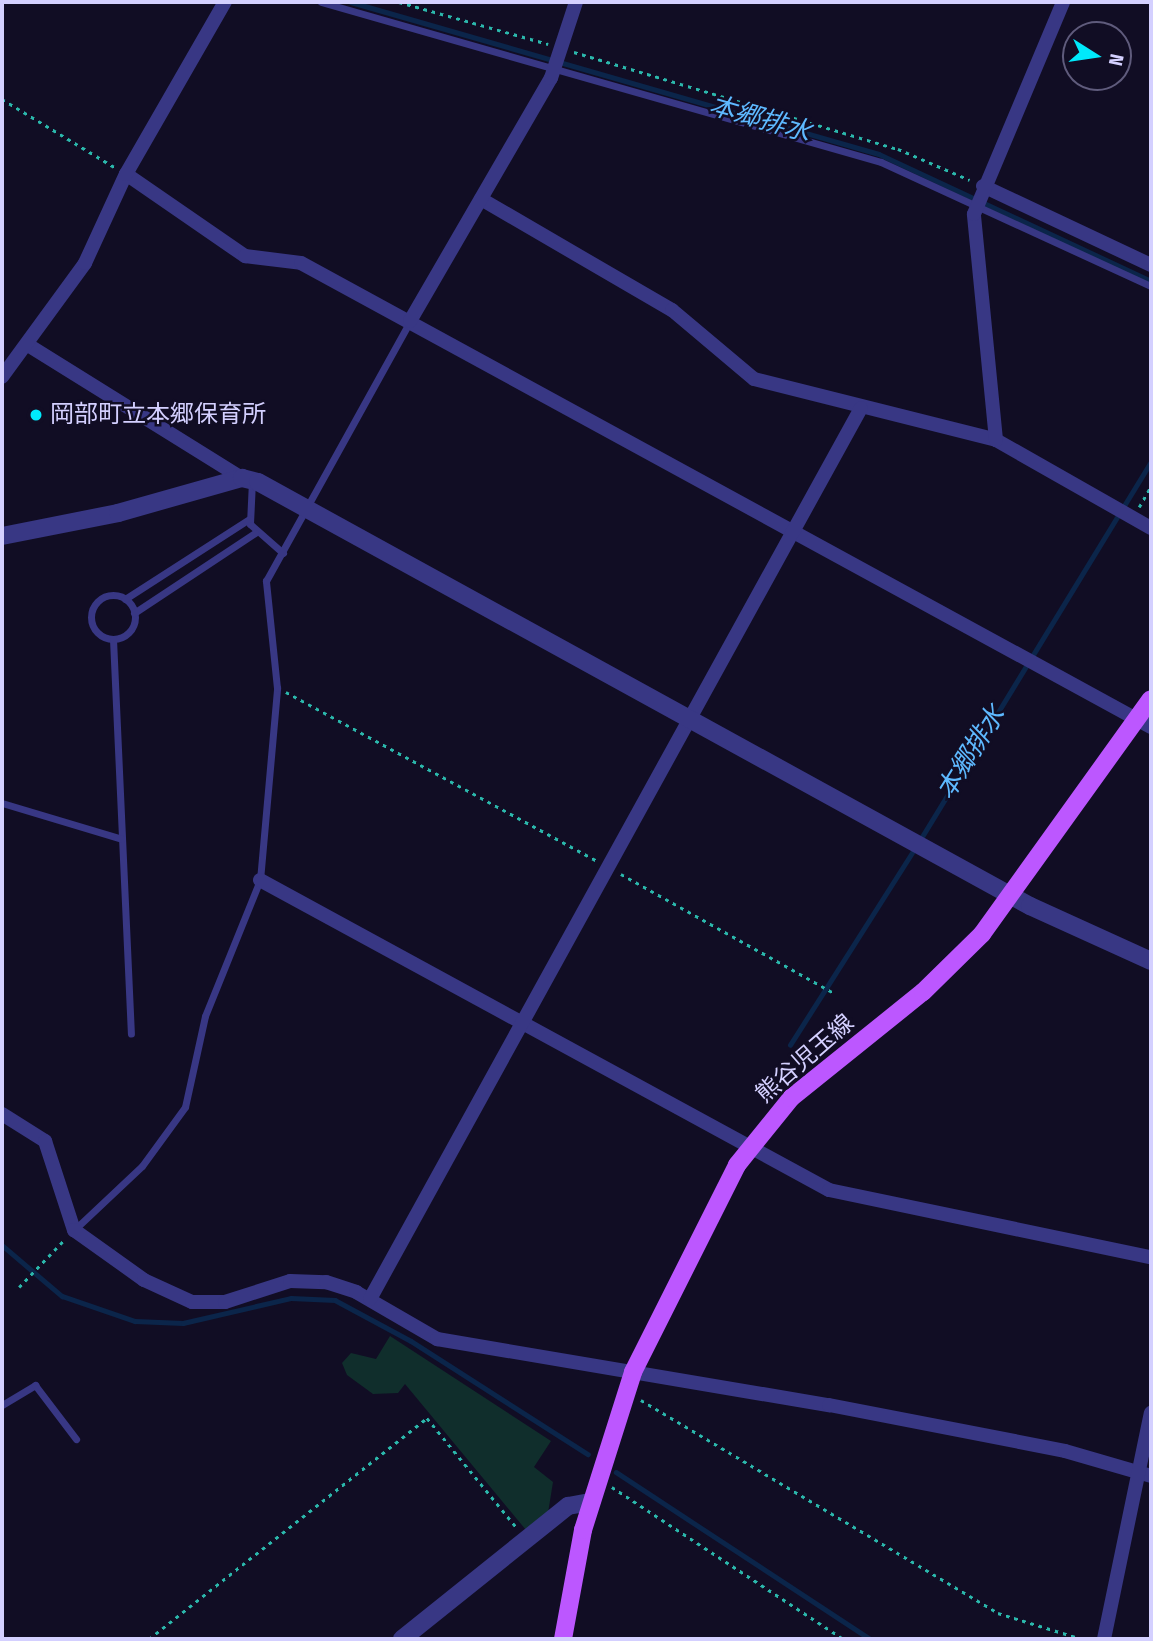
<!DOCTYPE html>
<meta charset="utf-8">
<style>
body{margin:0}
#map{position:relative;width:1153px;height:1641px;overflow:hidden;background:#110d24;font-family:"Fira Sans Condensed","Noto Sans JP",sans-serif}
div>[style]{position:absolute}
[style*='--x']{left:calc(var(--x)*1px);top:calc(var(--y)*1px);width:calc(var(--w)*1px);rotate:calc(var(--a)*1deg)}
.green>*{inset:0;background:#102e2c}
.stream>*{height:4.5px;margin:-2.25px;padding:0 2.25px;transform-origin:2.25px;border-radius:2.25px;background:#0b254a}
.path>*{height:2.5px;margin-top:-1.25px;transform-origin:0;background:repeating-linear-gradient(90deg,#2bb8ac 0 3.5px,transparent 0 8.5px)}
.service>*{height:7px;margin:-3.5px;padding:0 3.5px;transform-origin:3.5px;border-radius:3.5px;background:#383784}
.service>.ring{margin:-3.5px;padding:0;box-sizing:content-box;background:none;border:7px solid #383784;border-radius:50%}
.minor>*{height:14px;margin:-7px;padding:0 7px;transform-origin:7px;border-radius:7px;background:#383784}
.tertiary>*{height:18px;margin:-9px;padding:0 9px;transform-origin:9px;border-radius:9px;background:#383784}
.primary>*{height:18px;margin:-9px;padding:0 9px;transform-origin:9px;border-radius:9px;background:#bc57ff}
.dots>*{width:19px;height:19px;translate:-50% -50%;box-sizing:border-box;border:4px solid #110d24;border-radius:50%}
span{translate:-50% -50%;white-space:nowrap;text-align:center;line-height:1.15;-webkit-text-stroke:5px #110d24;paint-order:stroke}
.poi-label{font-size:24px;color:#d4d0ff}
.left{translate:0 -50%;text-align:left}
.street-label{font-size:24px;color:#d4d0ff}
.water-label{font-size:26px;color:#5eb9ff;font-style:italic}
.frame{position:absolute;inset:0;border:4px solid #d4d0ff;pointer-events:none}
.north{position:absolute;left:1062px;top:21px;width:70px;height:70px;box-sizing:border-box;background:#110d24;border:2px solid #5f5b7c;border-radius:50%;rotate:102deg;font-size:19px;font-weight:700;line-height:28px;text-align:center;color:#d4d0ff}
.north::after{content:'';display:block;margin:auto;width:24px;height:32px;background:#00e9fb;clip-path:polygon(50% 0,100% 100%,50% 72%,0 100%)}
</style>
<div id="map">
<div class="green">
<i style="clip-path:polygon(390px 1336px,551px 1441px,534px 1467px,553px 1482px,548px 1513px,526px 1530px,405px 1384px,398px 1393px,373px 1394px,347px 1375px,342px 1363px,351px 1353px,376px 1359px)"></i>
</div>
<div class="stream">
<i style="--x:351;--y:2;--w:549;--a:16.06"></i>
<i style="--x:879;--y:154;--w:300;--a:25"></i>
<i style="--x:920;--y:840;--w:444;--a:-58.6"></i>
<i style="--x:790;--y:1045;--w:233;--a:-57.6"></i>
<i style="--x:2;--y:1245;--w:79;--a:40.4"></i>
<i style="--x:62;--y:1296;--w:77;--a:18.9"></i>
<i style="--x:135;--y:1321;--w:48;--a:2.4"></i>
<i style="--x:183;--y:1323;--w:111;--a:-13"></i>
<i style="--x:291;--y:1298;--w:44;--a:2.6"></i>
<i style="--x:335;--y:1300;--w:86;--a:28.3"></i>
<i style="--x:411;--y:1341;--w:210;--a:32.6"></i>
<i style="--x:616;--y:1472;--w:304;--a:33.3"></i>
</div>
<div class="path">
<i style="--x:399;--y:2;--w:155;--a:15.7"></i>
<i style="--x:574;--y:52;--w:338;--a:16.7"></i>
<i style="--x:898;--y:149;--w:78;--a:23.3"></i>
<i style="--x:2;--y:99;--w:133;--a:31.2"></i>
<i style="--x:1139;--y:507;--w:24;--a:-60"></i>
<i style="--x:286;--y:692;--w:354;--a:28.5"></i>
<i style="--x:621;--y:874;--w:244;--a:29.2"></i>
<i style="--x:19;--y:1287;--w:65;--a:-46.2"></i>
<i style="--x:641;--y:1400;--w:416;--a:30.8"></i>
<i style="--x:998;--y:1613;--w:88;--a:17.2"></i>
<i style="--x:612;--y:1487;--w:277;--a:33.3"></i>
<i style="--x:149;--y:1639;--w:355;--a:-38.5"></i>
<i style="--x:427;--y:1418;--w:142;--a:50.7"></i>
</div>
<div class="service">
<i style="--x:321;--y:2;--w:582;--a:15.95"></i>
<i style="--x:881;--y:162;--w:297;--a:24.7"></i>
<i style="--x:252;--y:481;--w:43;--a:92.7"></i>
<i style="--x:250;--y:524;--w:44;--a:41.3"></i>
<i class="ring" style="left:91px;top:595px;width:37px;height:37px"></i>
<i style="--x:125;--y:599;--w:148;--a:-32.8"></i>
<i style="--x:134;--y:613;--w:145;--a:-33.5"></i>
<i style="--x:113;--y:639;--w:395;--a:87.4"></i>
<i style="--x:2;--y:803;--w:125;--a:16.7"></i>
<i style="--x:74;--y:1230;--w:93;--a:-43.3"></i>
<i style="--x:142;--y:1166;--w:73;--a:-53.9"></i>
<i style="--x:185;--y:1107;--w:93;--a:-77.6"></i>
<i style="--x:205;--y:1016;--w:147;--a:-68"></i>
<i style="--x:260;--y:880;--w:193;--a:-84.9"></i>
<i style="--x:277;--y:688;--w:108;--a:-95.9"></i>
<i style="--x:266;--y:581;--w:297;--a:-61"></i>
<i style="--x:2;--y:1405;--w:39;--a:-31"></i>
<i style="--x:35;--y:1385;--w:68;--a:52.8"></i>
</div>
<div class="minor">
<i style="--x:126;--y:174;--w:145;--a:34.6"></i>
<i style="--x:245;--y:256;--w:56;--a:7.1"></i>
<i style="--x:301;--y:263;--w:968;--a:28.63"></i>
<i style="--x:983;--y:186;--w:186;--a:25.2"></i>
<i style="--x:481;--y:199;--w:221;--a:30.2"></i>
<i style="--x:672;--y:310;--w:107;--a:40.1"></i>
<i style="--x:754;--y:379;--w:250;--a:14.1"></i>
<i style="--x:996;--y:440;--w:178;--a:29.6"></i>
<i style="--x:410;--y:321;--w:281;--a:-59.9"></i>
<i style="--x:551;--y:78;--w:80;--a:-71.8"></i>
<i style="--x:28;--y:345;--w:252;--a:31.9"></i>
<i style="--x:2;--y:377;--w:141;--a:-53.9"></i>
<i style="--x:85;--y:263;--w:98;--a:-65.3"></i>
<i style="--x:126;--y:174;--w:198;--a:-60.1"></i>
<i style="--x:996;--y:440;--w:227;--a:-95.6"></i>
<i style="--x:974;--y:214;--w:230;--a:-67.2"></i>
<i style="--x:260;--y:880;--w:648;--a:28.58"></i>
<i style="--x:829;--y:1190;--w:329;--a:11.8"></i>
<i style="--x:2;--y:1114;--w:51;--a:32.1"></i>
<i style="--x:45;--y:1141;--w:94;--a:72"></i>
<i style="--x:74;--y:1230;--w:86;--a:35.5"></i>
<i style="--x:144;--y:1280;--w:53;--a:24.6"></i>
<i style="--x:192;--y:1302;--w:33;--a:0"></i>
<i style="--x:225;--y:1302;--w:68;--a:-17.9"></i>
<i style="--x:290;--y:1281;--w:36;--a:2"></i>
<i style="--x:326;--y:1282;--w:32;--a:18"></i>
<i style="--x:356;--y:1292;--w:94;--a:30.1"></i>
<i style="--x:437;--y:1339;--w:398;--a:9.6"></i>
<i style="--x:829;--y:1405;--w:240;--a:11"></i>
<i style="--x:1065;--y:1451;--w:90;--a:16.2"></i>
<i style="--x:370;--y:1299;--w:1017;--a:-61.14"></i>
<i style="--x:1104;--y:1639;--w:231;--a:-78.3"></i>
</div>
<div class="tertiary">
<i style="--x:2;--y:536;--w:118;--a:-11.2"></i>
<i style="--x:118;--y:513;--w:129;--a:-15.8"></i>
<i style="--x:242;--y:478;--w:16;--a:14"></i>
<i style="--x:258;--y:482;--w:881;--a:28.78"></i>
<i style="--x:1030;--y:906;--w:133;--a:24.4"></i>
<i style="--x:402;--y:1639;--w:213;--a:-38.7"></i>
<i style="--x:568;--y:1506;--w:22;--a:-10"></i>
</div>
<div class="primary">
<i style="--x:563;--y:1639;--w:111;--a:-79.6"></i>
<i style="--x:583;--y:1530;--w:166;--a:-72.4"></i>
<i style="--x:633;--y:1372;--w:232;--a:-63.3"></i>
<i style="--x:737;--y:1165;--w:86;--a:-51.1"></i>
<i style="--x:791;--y:1098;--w:169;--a:-38.8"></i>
<i style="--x:923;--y:992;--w:83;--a:-44.5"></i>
<i style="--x:982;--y:934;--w:289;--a:-54.3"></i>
</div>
<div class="dots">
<i style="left:36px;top:415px;background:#00e9fb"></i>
</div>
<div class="poi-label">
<span class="left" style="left:50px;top:415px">岡部町立本郷保育所</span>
</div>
<div class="street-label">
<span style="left:805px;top:1059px;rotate:-41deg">熊谷児玉線</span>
</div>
<div class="water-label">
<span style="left:760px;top:119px;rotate:16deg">本郷排水</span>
<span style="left:971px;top:753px;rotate:-58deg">本郷排水</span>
</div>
<div class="frame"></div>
<div class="north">N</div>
</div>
